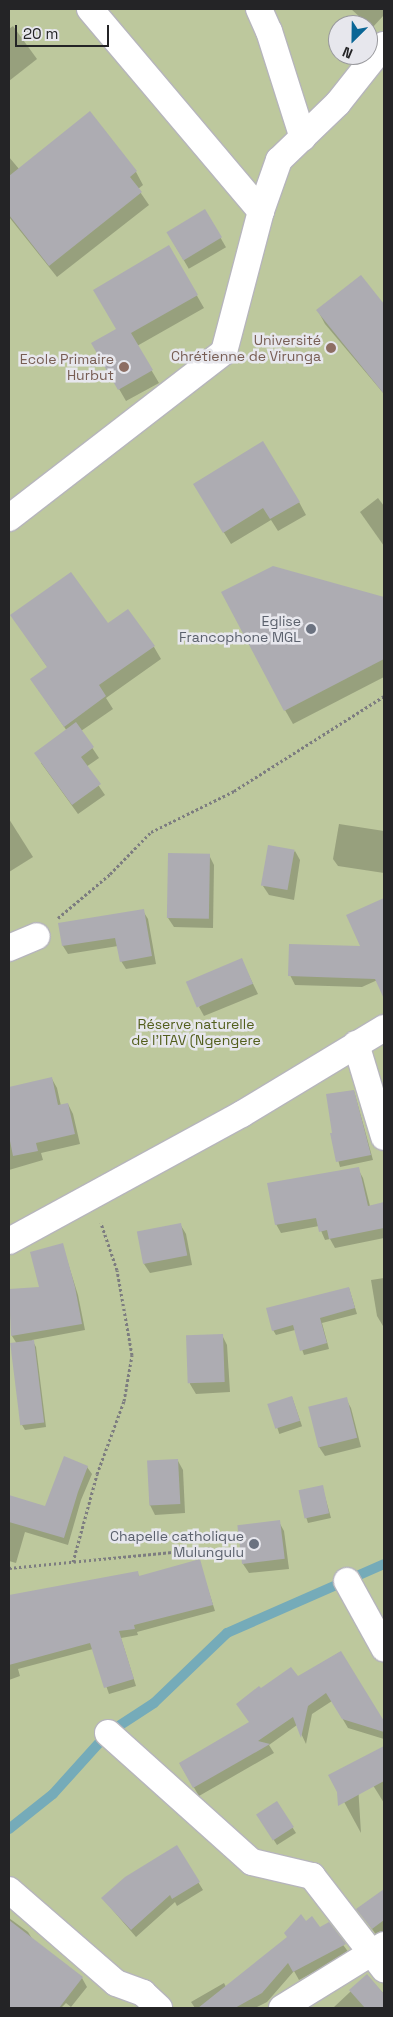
<!DOCTYPE html>
<meta charset="utf-8">
<style>
body{margin:0}
#map{position:relative;width:393px;height:2017px;overflow:hidden;background:#e7e7ed;font-family:"Space Grotesk",sans-serif}
div>[style]{position:absolute}
[style*='--x']{left:calc(var(--x)*1px);top:calc(var(--y)*1px);width:calc(var(--w)*1px);rotate:calc(var(--a)*1deg)}
.green>*{inset:0;background:#bdc89d}
.shadow>*{inset:0;background:#0003;transform-origin:0 0}
.stream>*{height:10px;margin:-5px;padding:0 5px;transform-origin:5px;border-radius:5px;background:#75abb9}
.building>*{inset:0;background:#adacb2;transform-origin:0 0}
.path>*{height:3px;margin-top:-1.5px;transform-origin:0;background:repeating-linear-gradient(90deg,#7d7d80 0 2.5px,transparent 0 5px)}
.roads{filter:drop-shadow(1px 0 #b6b5bb) drop-shadow(-1px 0 #b6b5bb) drop-shadow(0 1px #b6b5bb) drop-shadow(0 -1px #b6b5bb)}
.street>*{height:26px;margin:-13px;padding:0 13px;transform-origin:13px;border-radius:13px;background:#fff}
.dots>*{width:14px;height:14px;translate:-50% -50%;box-sizing:border-box;border:2px solid #e7e7ed;border-radius:50%}
span{translate:-50% -50%;white-space:nowrap;text-align:center;line-height:1.15;-webkit-text-stroke:5px #e7e7ed;paint-order:stroke}
.education-label{font-size:14px;color:#785e54}
.right{translate:-100% -50%;text-align:right}
.worship-label{font-size:14px;color:#5b616d}
.park-label{font-size:14px;color:#525e1c}
.frame{position:absolute;inset:0;border:10px solid #242426;pointer-events:none}
.north{position:absolute;left:328px;top:15px;width:50px;height:50px;box-sizing:border-box;background:#e7e7ed;border:1px solid #99999d;border-radius:50%;rotate:203deg;font-size:14px;font-weight:700;line-height:20px;text-align:center;color:#242426}
.north::after{content:'';display:block;margin:auto;width:18px;height:22px;background:#0a6696;clip-path:polygon(50% 0,100% 100%,50% 72%,0 100%)}
.scale{position:absolute;left:15px;top:25px;width:94px;height:22px;box-sizing:border-box;border:2px solid #242426;border-top:0;padding-left:6px;font-size:15px;line-height:18px;white-space:nowrap;color:#242426;-webkit-text-stroke:4px #e7e7ed;paint-order:stroke}
</style>
<div id="map">
<div class="green">
<i style="clip-path:polygon(evenodd,9px 9px,384px 9px,384px 2008px,9px 2008px,9px 9px,338px 25px,368px 25px,368px 55px,338px 55px,338px 25px)"></i>
</div>
<div class="shadow">
<i style="clip-path:polygon(351px 9px,384px 9px,384px 15px,372px 28px)"></i>
<i style="clip-path:polygon(13px 26px,37px 59px,9px 81px,9px 29px)"></i>
<i style="clip-path:polygon(90px 113px,136px 172px,143px 185px,138px 189px,149px 205px,57px 277px,9px 217px,9px 157px,19px 169px)"></i>
<i style="left:205px;top:211px;width:42px;height:43px;rotate:60deg"></i>
<i style="clip-path:polygon(169px 247px,204px 308px,137px 346px,159px 383px,126px 401px,93px 344px,118px 330px)"></i>
<i style="clip-path:polygon(360px 277px,384px 306px,384px 394px,325px 324px,318px 311px)"></i>
<i style="clip-path:polygon(202px 497px,299px 502px,306px 515px,278px 531px,271px 520px,231px 544px)"></i>
<i style="clip-path:polygon(378px 498px,384px 506px,384px 546px,360px 512px)"></i>
<i style="clip-path:polygon(373px 596px,384px 615px,384px 677px,293px 724px,285px 710px)"></i>
<i style="clip-path:polygon(12px 616px,108px 625px,154px 647px,161px 659px,106px 698px,113px 709px,81px 731px,99px 758px,86px 767px,105px 795px,78px 814px,41px 763px,67px 731px,31px 679px,48px 668px)"></i>
<i style="clip-path:polygon(9px 819px,33px 857px,9px 872px)"></i>
<i style="clip-path:polygon(339px 824px,384px 831px,384px 873px,338px 866px,333px 859px)"></i>
<i style="clip-path:polygon(295px 851px,300px 860px,294px 900px,269px 895px,263px 886px)"></i>
<i style="clip-path:polygon(209px 855px,214px 865px,213px 928px,174px 927px,168px 918px)"></i>
<i style="clip-path:polygon(384px 899px,384px 977px,362px 987px,295px 985px,290px 975px,362px 948px,348px 916px)"></i>
<i style="clip-path:polygon(143px 911px,148px 919px,156px 964px,126px 969px,121px 961px,118px 946px,68px 954px,63px 946px,59px 924px)"></i>
<i style="clip-path:polygon(241px 959px,258px 994px,204px 1016px,199px 1007px)"></i>
<i style="clip-path:polygon(52px 1079px,57px 1088px,61px 1106px,68px 1104px,73px 1114px,80px 1144px,41px 1153px,43px 1160px,9px 1170px,9px 1088px)"></i>
<i style="clip-path:polygon(354px 1091px,373px 1160px,340px 1167px,331px 1134px,334px 1134px)"></i>
<i style="clip-path:polygon(358px 1169px,363px 1178px,370px 1206px,384px 1204px,384px 1238px,335px 1248px,330px 1239px,325px 1240px,319px 1226px,281px 1233px,276px 1224px)"></i>
<i style="clip-path:polygon(180px 1224px,186px 1234px,192px 1265px,150px 1273px,144px 1264px)"></i>
<i style="clip-path:polygon(62px 1244px,78px 1295px,85px 1330px,32px 1340px,36px 1347px,46px 1427px,25px 1430px,22px 1425px,17px 1344px,12px 1336px,9px 1290px,41px 1288px)"></i>
<i style="clip-path:polygon(384px 1278px,384px 1326px,383px 1326px,377px 1316px,371px 1280px)"></i>
<i style="clip-path:polygon(349px 1288px,357px 1314px,322px 1323px,329px 1349px,304px 1355px,295px 1330px,276px 1335px,273px 1330px)"></i>
<i style="clip-path:polygon(222px 1335px,227px 1345px,230px 1392px,196px 1394px,190px 1384px,187px 1337px)"></i>
<i style="left:292px;top:1397px;width:31px;height:24px;rotate:71deg"></i>
<i style="clip-path:polygon(346px 1399px,351px 1408px,361px 1447px,325px 1456px,319px 1447px)"></i>
<i style="clip-path:polygon(178px 1461px,183px 1470px,185px 1513px,155px 1515px,150px 1505px,148px 1462px)"></i>
<i style="clip-path:polygon(87px 1467px,92px 1474px,81px 1500px,68px 1545px,25px 1532px,16px 1563px,9px 1561px,9px 1496px,46px 1507px)"></i>
<i style="clip-path:polygon(322px 1486px,331px 1518px,308px 1523px,306px 1517px)"></i>
<i style="clip-path:polygon(279px 1522px,284px 1531px,289px 1569px,249px 1573px,243px 1564px)"></i>
<i style="clip-path:polygon(199px 1561px,215px 1611px,137px 1632px,138px 1635px,121px 1638px,136px 1686px,109px 1694px,93px 1649px,18px 1669px,20px 1676px,9px 1680px,9px 1596px,137px 1573px,140px 1577px)"></i>
<i style="clip-path:polygon(340px 1652px,384px 1723px,384px 1739px,348px 1728px,332px 1701px,312px 1714px,306px 1744px,297px 1725px,269px 1745px,274px 1753px,199px 1796px,180px 1764px,250px 1723px,260px 1690px,297px 1678px)"></i>
<i style="clip-path:polygon(384px 1748px,384px 1803px,358px 1761px)"></i>
<i style="clip-path:polygon(357px 1768px,361px 1833px,330px 1776px)"></i>
<i style="clip-path:polygon(277px 1803px,296px 1833px,277px 1845px,261px 1820px)"></i>
<i style="clip-path:polygon(177px 1847px,203px 1890px,177px 1906px,175px 1902px,136px 1937px,103px 1899px)"></i>
<i style="clip-path:polygon(384px 1891px,384px 1931px,377px 1936px,358px 1909px)"></i>
<i style="clip-path:polygon(9px 1918px,28px 1932px,33px 1940px,82px 1978px,87px 1987px,71px 2007px,66px 2003px,61px 2008px,9px 2008px)"></i>
<i style="clip-path:polygon(306px 1923px,320px 1928px,328px 1924px,349px 1953px,299px 1980px,294px 1971px,267px 2002px,255px 2008px,195px 2008px,191px 2002px,224px 1983px,226px 1987px)"></i>
<i style="clip-path:polygon(367px 1976px,384px 1994px,384px 2008px,333px 2008px)"></i>
</div>
<div class="stream">
<i style="--x:9;--y:1829;--w:56;--a:-38.5"></i>
<i style="--x:53;--y:1794;--w:82;--a:-48"></i>
<i style="--x:108;--y:1733;--w:55;--a:-33.1"></i>
<i style="--x:154;--y:1703;--w:101;--a:-43.8"></i>
<i style="--x:227;--y:1633;--w:171;--a:-23.7"></i>
</div>
<div class="building">
<i style="clip-path:polygon(90px 111px,137px 171px,130px 177px,142px 192px,49px 266px,9px 215px,9px 176px)"></i>
<i style="left:205px;top:209px;width:33px;height:45px;rotate:59deg"></i>
<i style="clip-path:polygon(169px 245px,198px 295px,131px 333px,153px 370px,118px 390px,91px 343px,116px 329px,93px 290px)"></i>
<i style="clip-path:polygon(361px 275px,384px 304px,384px 394px,316px 310px)"></i>
<i style="clip-path:polygon(263px 441px,300px 502px,270px 519px,263px 508px,223px 533px,193px 484px)"></i>
<i style="clip-path:polygon(273px 566px,384px 597px,384px 659px,284px 711px,221px 592px)"></i>
<i style="clip-path:polygon(71px 572px,108px 623px,128px 609px,155px 646px,99px 685px,106px 696px,64px 727px,30px 679px,47px 667px,10px 615px)"></i>
<i style="clip-path:polygon(76px 722px,94px 747px,81px 757px,101px 784px,72px 805px,34px 753px)"></i>
<i style="left:268px;top:845px;width:27px;height:41px;rotate:10deg"></i>
<i style="left:168px;top:853px;width:42px;height:65px;rotate:1deg"></i>
<i style="clip-path:polygon(384px 898px,384px 999px,375px 979px,288px 976px,289px 944px,360px 946px,346px 915px)"></i>
<i style="clip-path:polygon(144px 909px,152px 956px,120px 962px,115px 938px,62px 946px,58px 923px)"></i>
<i style="left:242px;top:958px;width:28px;height:61px;rotate:67deg"></i>
<i style="clip-path:polygon(52px 1077px,58px 1105px,68px 1103px,75px 1134px,36px 1143px,38px 1151px,13px 1156px,9px 1136px,9px 1087px)"></i>
<i style="clip-path:polygon(354px 1090px,371px 1155px,336px 1162px,330px 1133px,332px 1133px,326px 1094px)"></i>
<i style="clip-path:polygon(359px 1167px,368px 1206px,384px 1202px,384px 1228px,329px 1239px,327px 1230px,319px 1232px,316px 1218px,275px 1225px,267px 1183px)"></i>
<i style="left:181px;top:1223px;width:33px;height:45px;rotate:79deg"></i>
<i style="clip-path:polygon(63px 1243px,75px 1287px,82px 1324px,11px 1336px,9px 1289px,39px 1287px,30px 1252px)"></i>
<i style="clip-path:polygon(349px 1287px,355px 1308px,320px 1318px,327px 1343px,300px 1351px,293px 1325px,272px 1331px,266px 1308px)"></i>
<i style="left:223px;top:1334px;width:48px;height:37px;rotate:88deg"></i>
<i style="left:34px;top:1340px;width:83px;height:24px;rotate:83deg"></i>
<i style="left:292px;top:1396px;width:26px;height:26px;rotate:72deg"></i>
<i style="left:347px;top:1397px;width:42px;height:40px;rotate:76deg"></i>
<i style="clip-path:polygon(64px 1456px,88px 1466px,78px 1492px,64px 1538px,9px 1522px,9px 1495px,45px 1506px)"></i>
<i style="left:178px;top:1459px;width:45px;height:31px;rotate:87deg"></i>
<i style="left:323px;top:1485px;width:29px;height:25px;rotate:78deg"></i>
<i style="left:280px;top:1520px;width:39px;height:43px;rotate:83deg"></i>
<i style="clip-path:polygon(200px 1559px,213px 1605px,134px 1625px,135px 1629px,119px 1631px,134px 1679px,104px 1688px,90px 1643px,9px 1665px,9px 1595px,138px 1571px,139px 1576px)"></i>
<i style="clip-path:polygon(341px 1651px,384px 1721px,384px 1732px,342px 1719px,326px 1693px,308px 1706px,301px 1738px,293px 1717px,258px 1741px,270px 1744px,193px 1788px,179px 1763px,249px 1722px,236px 1704px,259px 1686px,261px 1688px,291px 1667px,298px 1676px)"></i>
<i style="clip-path:polygon(384px 1746px,384px 1781px,338px 1806px,337px 1792px,328px 1775px)"></i>
<i style="left:277px;top:1801px;width:31px;height:25px;rotate:57deg"></i>
<i style="clip-path:polygon(177px 1845px,200px 1882px,172px 1899px,170px 1895px,131px 1930px,101px 1898px,125px 1877px)"></i>
<i style="clip-path:polygon(384px 1889px,384px 1920px,372px 1929px,356px 1909px)"></i>
<i style="clip-path:polygon(301px 1914px,306px 1921px,312px 1916px,320px 1927px,329px 1922px,346px 1944px,293px 1972px,288px 1963px,262px 1993px,235px 2008px,198px 2008px,287px 1937px,284px 1933px)"></i>
<i style="clip-path:polygon(9px 1920px,83px 1977px,59px 2008px,9px 2008px)"></i>
<i style="clip-path:polygon(367px 1974px,384px 1994px,384px 2008px,365px 2008px,349px 1990px)"></i>
</div>
<div class="path">
<i style="--x:58;--y:918;--w:68;--a:-40.2"></i>
<i style="--x:110;--y:874;--w:59;--a:-45.7"></i>
<i style="--x:151;--y:832;--w:93;--a:-26.3"></i>
<i style="--x:234;--y:791;--w:178;--a:-32.3"></i>
<i style="--x:73;--y:1562;--w:91;--a:-74.7"></i>
<i style="--x:97;--y:1474;--w:78;--a:-69.7"></i>
<i style="--x:124;--y:1401;--w:47;--a:-80.1"></i>
<i style="--x:132;--y:1355;--w:86;--a:-100"></i>
<i style="--x:117;--y:1270;--w:50;--a:-108.8"></i>
<i style="--x:9;--y:1568;--w:205;--a:-5.6"></i>
</div>
<div class="roads">
<div class="street">
<i style="--x:90;--y:9;--w:265;--a:49.8"></i>
<i style="--x:259;--y:9;--w:24;--a:66"></i>
<i style="--x:269;--y:31;--w:112;--a:72.4"></i>
<i style="--x:9;--y:518;--w:272;--a:-37.7"></i>
<i style="--x:224;--y:352;--w:146;--a:-75.3"></i>
<i style="--x:261;--y:211;--w:54;--a:-70.6"></i>
<i style="--x:279;--y:160;--w:82;--a:-44"></i>
<i style="--x:338;--y:103;--w:74;--a:-51.6"></i>
<i style="--x:9;--y:948;--w:30;--a:-23"></i>
<i style="--x:356;--y:1044;--w:97;--a:73.2"></i>
<i style="--x:9;--y:1241;--w:265;--a:-28.6"></i>
<i style="--x:242;--y:1114;--w:166;--a:-31.2"></i>
<i style="--x:347;--y:1581;--w:77;--a:61.1"></i>
<i style="--x:108;--y:1733;--w:193;--a:41.9"></i>
<i style="--x:252;--y:1862;--w:62;--a:13.1"></i>
<i style="--x:312;--y:1876;--w:118;--a:52.3"></i>
<i style="--x:9;--y:1890;--w:142;--a:41"></i>
<i style="--x:116;--y:1983;--w:29;--a:20"></i>
<i style="--x:143;--y:1993;--w:22;--a:43"></i>
<i style="--x:282;--y:2008;--w:120;--a:-31.7"></i>
</div>
</div>
<div class="dots">
<i style="left:331px;top:348px;background:#8d6e63"></i>
<i style="left:124px;top:367px;background:#8d6e63"></i>
<i style="left:311px;top:629px;background:#6b7280"></i>
<i style="left:254px;top:1544px;background:#6b7280"></i>
</div>
<div class="education-label">
<span class="right" style="left:321px;top:348px">Université<br>Chrétienne de Virunga</span>
<span class="right" style="left:114px;top:367px">Ecole Primaire<br>Hurbut</span>
</div>
<div class="worship-label">
<span class="right" style="left:301px;top:629px">Eglise<br>Francophone MGL</span>
<span class="right" style="left:244px;top:1544px">Chapelle catholique<br>Mulungulu</span>
</div>
<div class="park-label">
<span style="left:196px;top:1032px">Réserve naturelle<br>de l'ITAV (Ngengere</span>
</div>
<div class="frame"></div>
<div class="north">N</div>
<div class="scale">20 m</div>
</div>
